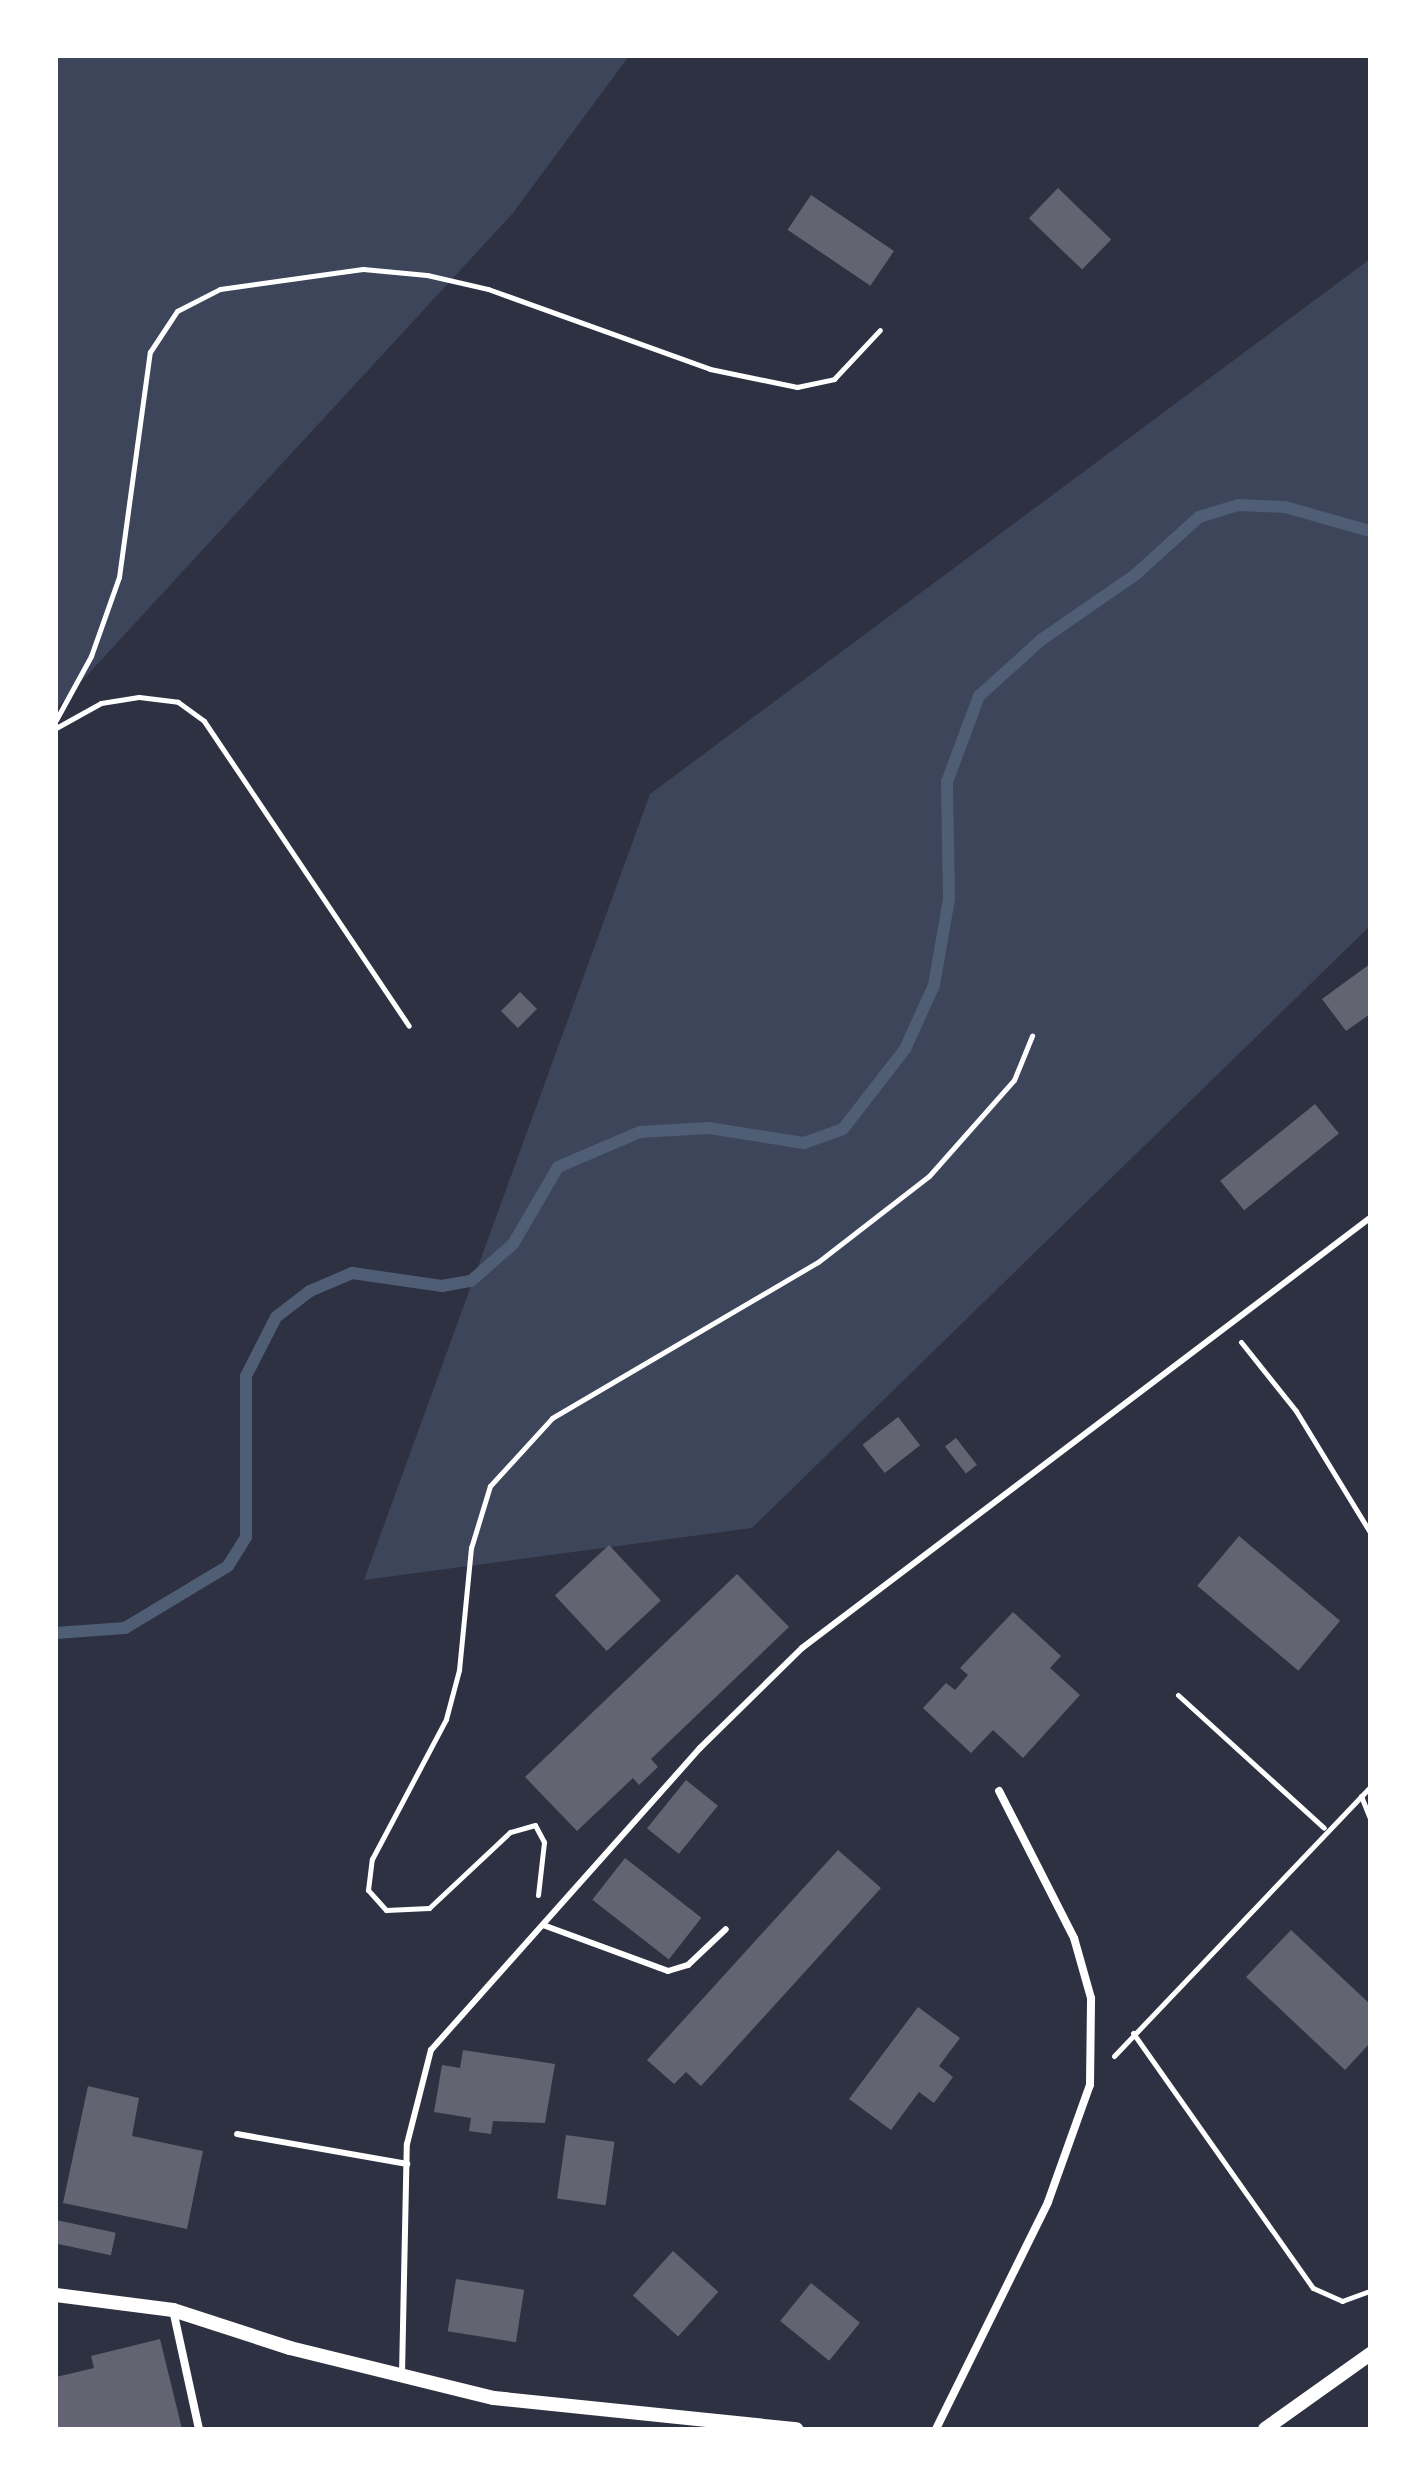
<!DOCTYPE html>
<style>
body{margin:0}
#map{position:relative;width:1426px;height:2485px;overflow:hidden;background:#2d3142;font-family:"DejaVu Sans",sans-serif}
div>[style]{position:absolute}
[style*='--x']{left:calc(var(--x)*1px);top:calc(var(--y)*1px);width:calc(var(--w)*1px);rotate:calc(var(--a)*1deg)}
.green>*{inset:0;background:#3c4559}
.stream>*{height:12px;margin:-6px;padding:0 6px;transform-origin:6px;border-radius:6px;background:#4f5d75}
.building>*{inset:0;background:#626471;transform-origin:0 0}
.path>*{height:5px;margin:-2.5px;padding:0 2.5px;transform-origin:2.5px;border-radius:2.5px;background:#fff}
.service>*{height:6px;margin:-3px;padding:0 3px;transform-origin:3px;border-radius:3px;background:#fff}
.minor>*{height:8px;margin:-4px;padding:0 4px;transform-origin:4px;border-radius:4px;background:#fff}
.tertiary>*{height:14px;margin:-7px;padding:0 7px;transform-origin:7px;border-radius:7px;background:#fff}
span{translate:-50% -50%;white-space:nowrap;text-align:center;line-height:1.15;-webkit-text-stroke:6px #fff;paint-order:stroke}
.frame{position:absolute;inset:0;border:58px solid #fff;pointer-events:none}
</style>
<div id="map">
<div class="green">
<i style="clip-path:polygon(56px 56px,629px 56px,513px 213px,56px 709px)"></i>
<i style="clip-path:polygon(1370px 259px,1370px 926px,752px 1528px,364px 1580px,650px 794px)"></i>
</div>
<div class="stream">
<i style="--x:56;--y:1633;--w:69;--a:-4.1"></i>
<i style="--x:125;--y:1628;--w:120;--a:-31"></i>
<i style="--x:228;--y:1566;--w:34;--a:-58"></i>
<i style="--x:246;--y:1537;--w:161;--a:-90"></i>
<i style="--x:246;--y:1376;--w:66;--a:-63"></i>
<i style="--x:276;--y:1317;--w:43;--a:-37.4"></i>
<i style="--x:310;--y:1291;--w:46;--a:-23.2"></i>
<i style="--x:352;--y:1273;--w:91;--a:8.2"></i>
<i style="--x:442;--y:1286;--w:29;--a:-10"></i>
<i style="--x:471;--y:1281;--w:56;--a:-41.4"></i>
<i style="--x:513;--y:1244;--w:89;--a:-59.7"></i>
<i style="--x:558;--y:1167;--w:89;--a:-23.1"></i>
<i style="--x:640;--y:1132;--w:69;--a:-3.3"></i>
<i style="--x:709;--y:1128;--w:96;--a:9"></i>
<i style="--x:804;--y:1143;--w:41;--a:-19.7"></i>
<i style="--x:843;--y:1129;--w:101;--a:-52.2"></i>
<i style="--x:905;--y:1049;--w:70;--a:-65.6"></i>
<i style="--x:934;--y:985;--w:87;--a:-80.1"></i>
<i style="--x:949;--y:899;--w:117;--a:-91"></i>
<i style="--x:947;--y:782;--w:92;--a:-69.6"></i>
<i style="--x:979;--y:696;--w:84;--a:-42.1"></i>
<i style="--x:1041;--y:640;--w:114;--a:-34.7"></i>
<i style="--x:1135;--y:575;--w:86;--a:-42.2"></i>
<i style="--x:1199;--y:517;--w:41;--a:-17.1"></i>
<i style="--x:1238;--y:505;--w:47;--a:2.4"></i>
<i style="--x:1285;--y:507;--w:88;--a:15.8"></i>
</div>
<div class="building">
<i style="left:1058px;top:188px;width:74px;height:42px;rotate:44deg"></i>
<i style="left:811px;top:195px;width:100px;height:42px;rotate:34deg"></i>
<i style="clip-path:polygon(1370px 964px,1370px 1014px,1346px 1031px,1322px 999px)"></i>
<i style="left:520px;top:992px;width:24px;height:27px;rotate:45deg"></i>
<i style="left:1315px;top:1104px;width:38px;height:122px;rotate:51deg"></i>
<i style="left:898px;top:1417px;width:36px;height:45px;rotate:52deg"></i>
<i style="left:956px;top:1438px;width:34px;height:14px;rotate:52deg"></i>
<i style="left:1239px;top:1536px;width:132px;height:65px;rotate:40deg"></i>
<i style="left:609px;top:1545px;width:76px;height:74px;rotate:47deg"></i>
<i style="clip-path:polygon(737px 1574px,789px 1627px,651px 1759px,658px 1767px,639px 1785px,633px 1778px,577px 1831px,525px 1777px)"></i>
<i style="clip-path:polygon(1013px 1612px,1061px 1656px,1050px 1668px,1080px 1695px,1023px 1758px,993px 1730px,971px 1753px,923px 1708px,946px 1683px,955px 1690px,968px 1675px,960px 1668px)"></i>
<i style="left:686px;top:1780px;width:41px;height:62px;rotate:39deg"></i>
<i style="clip-path:polygon(838px 1850px,881px 1888px,701px 2086px,686px 2072px,674px 2084px,647px 2060px)"></i>
<i style="left:625px;top:1858px;width:97px;height:53px;rotate:38deg"></i>
<i style="clip-path:polygon(1291px 1930px,1370px 2004px,1370px 2043px,1345px 2070px,1246px 1977px)"></i>
<i style="clip-path:polygon(918px 2007px,960px 2038px,939px 2066px,953px 2077px,934px 2103px,919px 2092px,891px 2130px,849px 2099px)"></i>
<i style="clip-path:polygon(463px 2050px,555px 2064px,545px 2123px,493px 2121px,491px 2134px,469px 2131px,471px 2118px,434px 2112px,442px 2065px,460px 2068px)"></i>
<i style="clip-path:polygon(88px 2086px,139px 2098px,132px 2136px,203px 2151px,187px 2229px,63px 2203px)"></i>
<i style="left:566px;top:2135px;width:49px;height:64px;rotate:8deg"></i>
<i style="left:56px;top:2220px;width:61px;height:23px;rotate:12deg"></i>
<i style="left:673px;top:2251px;width:61px;height:60px;rotate:42deg"></i>
<i style="left:456px;top:2279px;width:69px;height:53px;rotate:9deg"></i>
<i style="left:811px;top:2283px;width:63px;height:49px;rotate:39deg"></i>
<i style="clip-path:polygon(160px 2339px,182px 2429px,56px 2429px,56px 2377px,94px 2368px,91px 2356px)"></i>
</div>
<div class="path">
<i style="--x:56;--y:720;--w:73;--a:-61.3"></i>
<i style="--x:91;--y:656;--w:84;--a:-70.5"></i>
<i style="--x:119;--y:577;--w:227;--a:-82.2"></i>
<i style="--x:150;--y:352;--w:49;--a:-56.6"></i>
<i style="--x:177;--y:311;--w:48;--a:-27.1"></i>
<i style="--x:220;--y:289;--w:144;--a:-8"></i>
<i style="--x:363;--y:269;--w:64;--a:5.4"></i>
<i style="--x:427;--y:275;--w:63;--a:12.9"></i>
<i style="--x:488;--y:289;--w:236;--a:19.8"></i>
<i style="--x:710;--y:369;--w:89;--a:11.7"></i>
<i style="--x:797;--y:387;--w:38;--a:-12"></i>
<i style="--x:834;--y:379;--w:67;--a:-46.8"></i>
<i style="--x:56;--y:728;--w:51;--a:-29.1"></i>
<i style="--x:101;--y:703;--w:38;--a:-9"></i>
<i style="--x:139;--y:697;--w:39;--a:7"></i>
<i style="--x:178;--y:702;--w:32;--a:36"></i>
<i style="--x:204;--y:721;--w:367;--a:56.1"></i>
<i style="--x:1241;--y:1342;--w:88;--a:51.4"></i>
<i style="--x:1296;--y:1411;--w:142;--a:58.6"></i>
<i style="--x:1178;--y:1695;--w:197;--a:42.3"></i>
<i style="--x:1361;--y:1796;--w:24;--a:68"></i>
<i style="--x:538;--y:1895;--w:53;--a:-83.5"></i>
<i style="--x:544;--y:1842;--w:19;--a:-118"></i>
<i style="--x:535;--y:1825;--w:26;--a:164"></i>
<i style="--x:510;--y:1832;--w:111;--a:136.8"></i>
<i style="--x:429;--y:1908;--w:43;--a:177.3"></i>
<i style="--x:386;--y:1910;--w:27;--a:-132"></i>
<i style="--x:368;--y:1890;--w:31;--a:-83"></i>
<i style="--x:372;--y:1859;--w:158;--a:-62.1"></i>
<i style="--x:446;--y:1719;--w:51;--a:-75.1"></i>
<i style="--x:459;--y:1670;--w:123;--a:-84.4"></i>
<i style="--x:471;--y:1548;--w:65;--a:-73"></i>
<i style="--x:490;--y:1486;--w:92;--a:-47.6"></i>
<i style="--x:552;--y:1418;--w:308;--a:-30.4"></i>
<i style="--x:818;--y:1262;--w:140;--a:-37.8"></i>
<i style="--x:929;--y:1176;--w:128;--a:-48.5"></i>
<i style="--x:1014;--y:1080;--w:48;--a:-67.8"></i>
<i style="--x:1133;--y:2033;--w:312;--a:54.8"></i>
<i style="--x:1313;--y:2288;--w:32;--a:24"></i>
<i style="--x:1342;--y:2301;--w:30;--a:-20"></i>
<i style="--x:1114;--y:2056;--w:371;--a:-46.4"></i>
</div>
<div class="service">
<i style="--x:543;--y:1925;--w:133;--a:20.2"></i>
<i style="--x:668;--y:1971;--w:21;--a:-17"></i>
<i style="--x:688;--y:1965;--w:52;--a:-43.5"></i>
<i style="--x:237;--y:2134;--w:173;--a:10"></i>
<i style="--x:402;--y:2374;--w:230;--a:-88.8"></i>
<i style="--x:407;--y:2144;--w:97;--a:-75.7"></i>
<i style="--x:431;--y:2050;--w:404;--a:-48.3"></i>
<i style="--x:700;--y:1748;--w:143;--a:-44.4"></i>
<i style="--x:802;--y:1648;--w:712;--a:-37.13"></i>
</div>
<div class="minor">
<i style="--x:173;--y:2310;--w:122;--a:77.7"></i>
<i style="--x:936;--y:2429;--w:253;--a:-63.7"></i>
<i style="--x:1048;--y:2202;--w:124;--a:-70.3"></i>
<i style="--x:1090;--y:2085;--w:87;--a:-89.3"></i>
<i style="--x:1091;--y:1998;--w:62;--a:-105.8"></i>
<i style="--x:1074;--y:1938;--w:165;--a:-117"></i>
</div>
<div class="tertiary">
<i style="--x:56;--y:2295;--w:118;--a:7.3"></i>
<i style="--x:173;--y:2310;--w:123;--a:18"></i>
<i style="--x:290;--y:2348;--w:210;--a:13.8"></i>
<i style="--x:494;--y:2398;--w:304;--a:5.9"></i>
<i style="--x:1265;--y:2429;--w:129;--a:-35.5"></i>
</div>
<div class="frame"></div>
</div>
